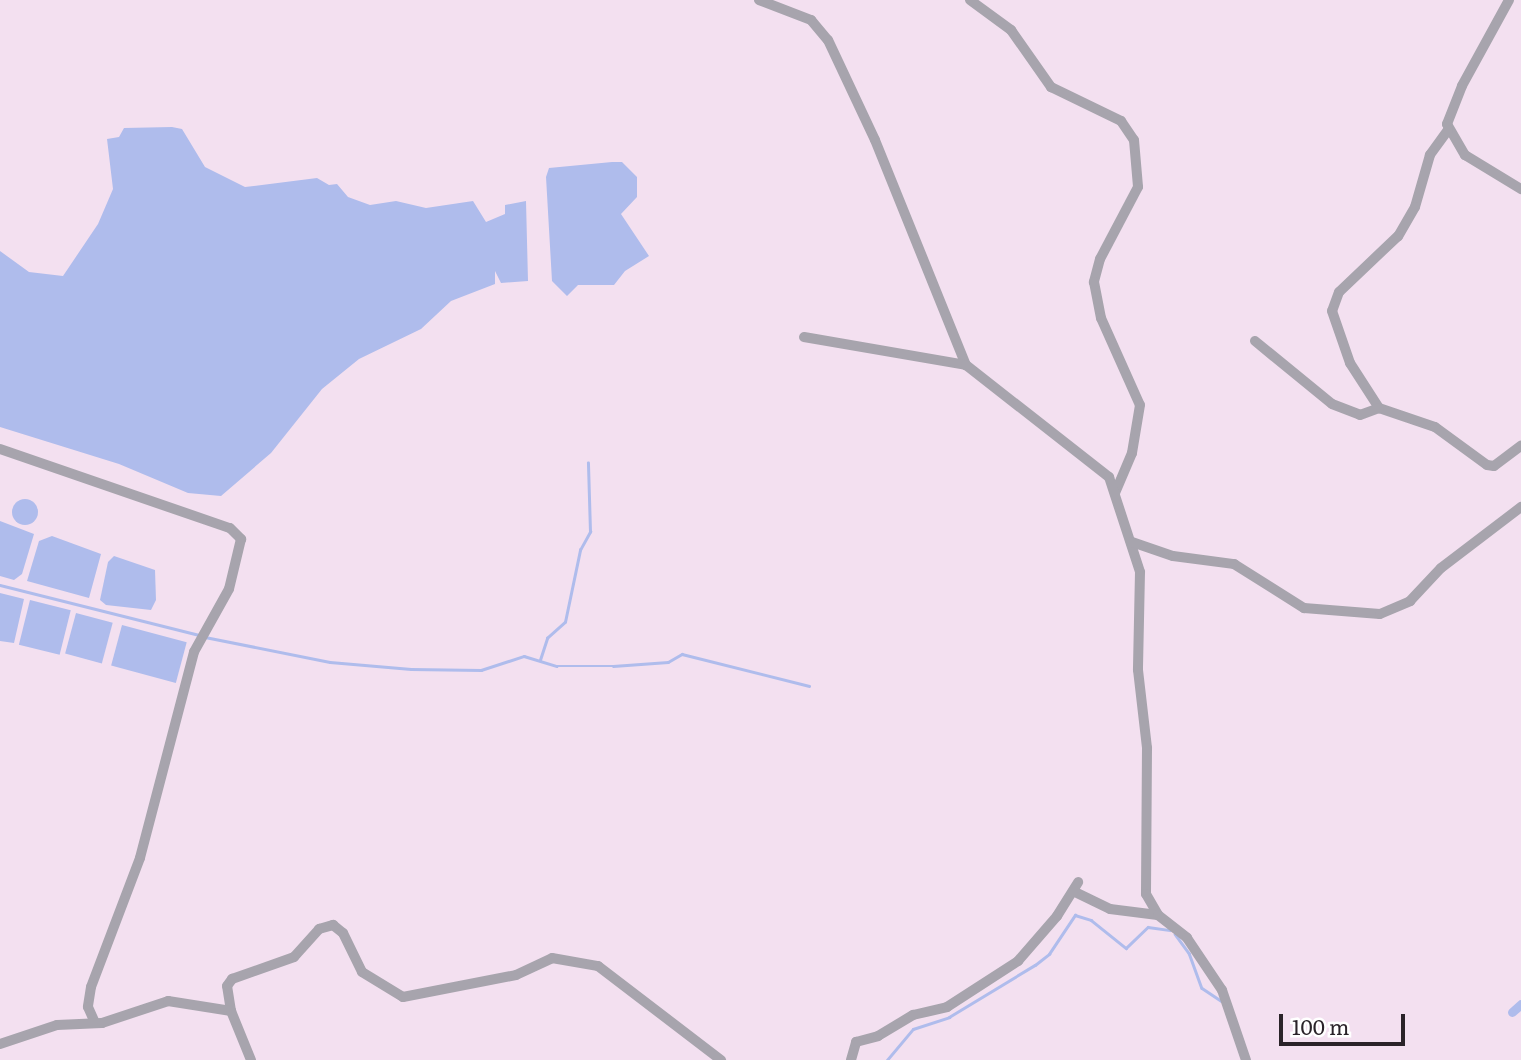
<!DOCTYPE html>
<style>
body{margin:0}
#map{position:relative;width:1521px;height:1060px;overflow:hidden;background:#f3e0f0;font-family:Literata,serif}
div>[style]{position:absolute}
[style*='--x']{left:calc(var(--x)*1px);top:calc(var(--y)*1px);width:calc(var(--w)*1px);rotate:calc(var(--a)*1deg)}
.water>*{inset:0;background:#afbcec;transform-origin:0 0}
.round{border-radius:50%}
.stream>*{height:2.5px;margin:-1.25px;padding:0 1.25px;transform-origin:1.25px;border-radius:1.25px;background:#afbcec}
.canal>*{height:9px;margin:-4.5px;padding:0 4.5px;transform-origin:4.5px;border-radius:4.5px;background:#afbcec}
.minor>*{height:10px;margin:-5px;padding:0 5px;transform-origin:5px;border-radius:5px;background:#a7a4ad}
span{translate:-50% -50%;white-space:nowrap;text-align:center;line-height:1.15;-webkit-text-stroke:5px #fff;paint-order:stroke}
.scale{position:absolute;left:1279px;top:1014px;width:126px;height:32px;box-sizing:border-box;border:4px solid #2a2329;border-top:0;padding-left:9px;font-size:21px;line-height:24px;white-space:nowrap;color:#2a2329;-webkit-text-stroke:5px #fff;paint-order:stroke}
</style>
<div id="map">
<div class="water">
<i style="clip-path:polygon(172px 127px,182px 129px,205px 167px,245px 187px,317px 178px,329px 185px,337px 184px,348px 197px,370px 205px,396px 201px,426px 208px,473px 201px,486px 222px,505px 214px,505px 205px,526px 201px,528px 281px,501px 283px,495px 271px,495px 284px,451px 301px,421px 329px,359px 359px,322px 389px,271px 453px,221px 496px,188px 493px,119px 464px,0 427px,0 251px,29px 272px,63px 276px,98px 224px,113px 189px,107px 139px,119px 137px,124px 128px)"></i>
<i style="clip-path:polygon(612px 162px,622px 162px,637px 177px,637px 197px,621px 214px,649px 256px,625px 271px,614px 285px,578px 285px,567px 296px,552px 281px,546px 177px,549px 168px)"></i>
<i class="round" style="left:12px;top:499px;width:26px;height:26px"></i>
<i style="clip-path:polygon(0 521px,34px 534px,22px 574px,14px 580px,0 576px)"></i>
<i style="clip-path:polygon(52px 536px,101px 554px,89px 598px,27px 581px,39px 541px)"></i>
<i style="clip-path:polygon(114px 556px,155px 570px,156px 600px,151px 610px,106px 605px,100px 600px,108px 562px)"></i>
<i style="clip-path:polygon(0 593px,24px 599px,14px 643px,0 641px)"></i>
<i style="left:30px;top:600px;width:42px;height:46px;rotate:14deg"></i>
<i style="left:76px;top:613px;width:38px;height:42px;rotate:15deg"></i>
<i style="left:122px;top:625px;width:67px;height:42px;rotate:15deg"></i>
</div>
<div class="stream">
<i style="--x:0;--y:585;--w:205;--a:14.1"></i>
<i style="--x:205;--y:637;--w:127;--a:11.3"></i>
<i style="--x:330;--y:662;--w:81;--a:4.9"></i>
<i style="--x:411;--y:669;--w:70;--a:0.8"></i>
<i style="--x:481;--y:670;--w:45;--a:-18"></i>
<i style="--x:524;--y:656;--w:34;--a:17"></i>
<i style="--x:556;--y:666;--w:57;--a:0"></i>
<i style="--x:613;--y:666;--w:55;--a:-4.2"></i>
<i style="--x:668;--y:662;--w:16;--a:-30"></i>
<i style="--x:682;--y:654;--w:131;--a:14.1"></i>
<i style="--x:540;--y:660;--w:23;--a:-72"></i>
<i style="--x:547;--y:638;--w:24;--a:-42"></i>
<i style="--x:565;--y:622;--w:74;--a:-78.2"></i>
<i style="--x:580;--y:550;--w:21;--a:-61"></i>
<i style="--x:590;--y:532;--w:69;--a:-91.7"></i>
<i style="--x:1175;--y:934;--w:24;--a:54"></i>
<i style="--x:1189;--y:953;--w:37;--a:70"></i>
<i style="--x:1202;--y:988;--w:23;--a:34"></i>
<i style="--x:887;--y:1060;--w:40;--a:-50"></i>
<i style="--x:913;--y:1029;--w:38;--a:-18"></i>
<i style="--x:949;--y:1017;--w:100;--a:-31.2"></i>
<i style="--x:1035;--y:965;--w:18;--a:-38"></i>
<i style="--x:1049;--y:954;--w:47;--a:-56.3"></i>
<i style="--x:1075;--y:915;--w:17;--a:17"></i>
<i style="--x:1091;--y:920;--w:45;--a:38.7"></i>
<i style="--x:1126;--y:948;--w:30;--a:-44"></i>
<i style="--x:1148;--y:927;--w:22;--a:8"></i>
</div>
<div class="canal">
<i style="--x:1512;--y:1012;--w:12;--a:-42"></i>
</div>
<div class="minor">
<i style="--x:759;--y:0;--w:56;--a:21"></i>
<i style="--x:811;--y:20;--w:26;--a:50"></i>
<i style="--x:828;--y:40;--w:110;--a:64.8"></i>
<i style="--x:875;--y:140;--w:243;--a:68"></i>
<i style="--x:970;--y:0;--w:51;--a:36.2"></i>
<i style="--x:1011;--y:30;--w:70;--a:54.9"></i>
<i style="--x:1051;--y:87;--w:78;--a:25.9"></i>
<i style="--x:1121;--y:121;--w:23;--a:56"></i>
<i style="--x:1134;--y:140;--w:47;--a:85.1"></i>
<i style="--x:1138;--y:187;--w:81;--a:117.8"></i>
<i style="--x:1100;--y:259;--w:24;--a:105"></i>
<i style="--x:1094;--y:282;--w:37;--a:79"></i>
<i style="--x:1101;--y:318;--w:95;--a:65.9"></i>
<i style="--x:1140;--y:405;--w:49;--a:99.5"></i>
<i style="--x:1132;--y:453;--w:43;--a:113"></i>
<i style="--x:1509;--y:0;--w:98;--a:118.7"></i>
<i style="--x:1462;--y:86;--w:41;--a:111.5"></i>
<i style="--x:1447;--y:124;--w:36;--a:60"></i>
<i style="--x:1465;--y:155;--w:66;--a:31.3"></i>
<i style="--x:1448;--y:130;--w:31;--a:126"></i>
<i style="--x:1430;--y:155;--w:54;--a:106.1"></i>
<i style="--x:1415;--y:207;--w:34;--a:120"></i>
<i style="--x:1398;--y:236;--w:81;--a:136.5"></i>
<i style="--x:1339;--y:292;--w:20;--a:110"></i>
<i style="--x:1332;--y:311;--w:55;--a:70.9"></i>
<i style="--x:1350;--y:363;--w:54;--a:57.2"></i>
<i style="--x:1379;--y:408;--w:59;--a:18.7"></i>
<i style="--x:1435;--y:427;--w:64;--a:36.2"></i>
<i style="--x:1487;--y:465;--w:7;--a:8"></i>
<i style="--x:1494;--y:466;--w:34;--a:-37"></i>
<i style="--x:804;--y:337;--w:164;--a:9.8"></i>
<i style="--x:966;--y:365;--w:182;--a:38.1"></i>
<i style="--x:1109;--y:477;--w:100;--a:71.9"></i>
<i style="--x:1140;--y:572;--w:98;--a:91.2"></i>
<i style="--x:1138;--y:670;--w:79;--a:83.4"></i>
<i style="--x:1147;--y:748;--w:146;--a:90.4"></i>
<i style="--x:1146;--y:894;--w:24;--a:60"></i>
<i style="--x:1255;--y:341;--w:99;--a:39.3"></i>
<i style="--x:1332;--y:404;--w:30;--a:21"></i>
<i style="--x:1360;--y:415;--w:20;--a:-20"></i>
<i style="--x:0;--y:449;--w:243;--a:19"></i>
<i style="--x:230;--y:528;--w:16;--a:45"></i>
<i style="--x:241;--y:539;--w:51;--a:103.5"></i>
<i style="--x:229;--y:589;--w:72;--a:119.1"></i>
<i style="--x:194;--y:652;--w:213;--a:104.7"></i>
<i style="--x:140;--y:858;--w:138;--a:110.8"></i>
<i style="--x:91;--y:987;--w:20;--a:99"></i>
<i style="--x:88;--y:1007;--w:17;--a:66"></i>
<i style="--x:1132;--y:542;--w:43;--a:18.9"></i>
<i style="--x:1173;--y:556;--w:62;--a:7.5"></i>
<i style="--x:1234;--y:564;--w:83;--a:32.2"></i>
<i style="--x:1304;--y:608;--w:76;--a:4.5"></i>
<i style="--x:1380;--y:614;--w:33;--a:-23"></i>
<i style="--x:1410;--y:601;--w:45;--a:-46.8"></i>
<i style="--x:1441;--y:568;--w:101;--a:-37.3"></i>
<i style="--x:1075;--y:892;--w:39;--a:26"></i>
<i style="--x:1110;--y:909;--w:48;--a:7.1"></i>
<i style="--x:1158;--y:915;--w:37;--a:38"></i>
<i style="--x:1187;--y:938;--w:63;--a:56.1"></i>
<i style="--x:1222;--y:990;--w:74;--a:71.1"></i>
<i style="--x:231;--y:1011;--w:25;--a:-99"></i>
<i style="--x:227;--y:986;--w:9;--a:-54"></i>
<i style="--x:232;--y:979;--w:66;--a:-19.5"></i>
<i style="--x:294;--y:957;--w:38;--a:-48"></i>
<i style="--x:319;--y:929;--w:15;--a:-16"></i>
<i style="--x:333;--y:925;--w:13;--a:39"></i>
<i style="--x:343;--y:933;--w:43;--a:64"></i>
<i style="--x:362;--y:972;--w:48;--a:31.4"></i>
<i style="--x:403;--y:997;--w:115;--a:-11"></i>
<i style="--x:516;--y:975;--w:40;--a:-25"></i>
<i style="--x:552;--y:958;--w:47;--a:9.9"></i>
<i style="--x:598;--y:966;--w:155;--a:37.4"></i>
<i style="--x:0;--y:1044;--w:60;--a:-18.4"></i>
<i style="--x:57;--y:1025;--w:45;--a:-2.5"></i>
<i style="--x:102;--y:1023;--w:70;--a:-18.4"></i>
<i style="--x:168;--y:1001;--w:64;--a:9"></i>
<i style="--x:231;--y:1011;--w:53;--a:67.8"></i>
<i style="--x:851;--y:1060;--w:19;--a:-74"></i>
<i style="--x:856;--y:1042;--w:23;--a:-15"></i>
<i style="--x:878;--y:1036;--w:41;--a:-31"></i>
<i style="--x:913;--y:1015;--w:35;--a:-13"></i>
<i style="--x:947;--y:1007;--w:85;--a:-32.9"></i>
<i style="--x:1018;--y:961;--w:60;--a:-49.1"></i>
<i style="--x:1057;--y:916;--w:40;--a:-58"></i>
</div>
<div class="scale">100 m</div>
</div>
